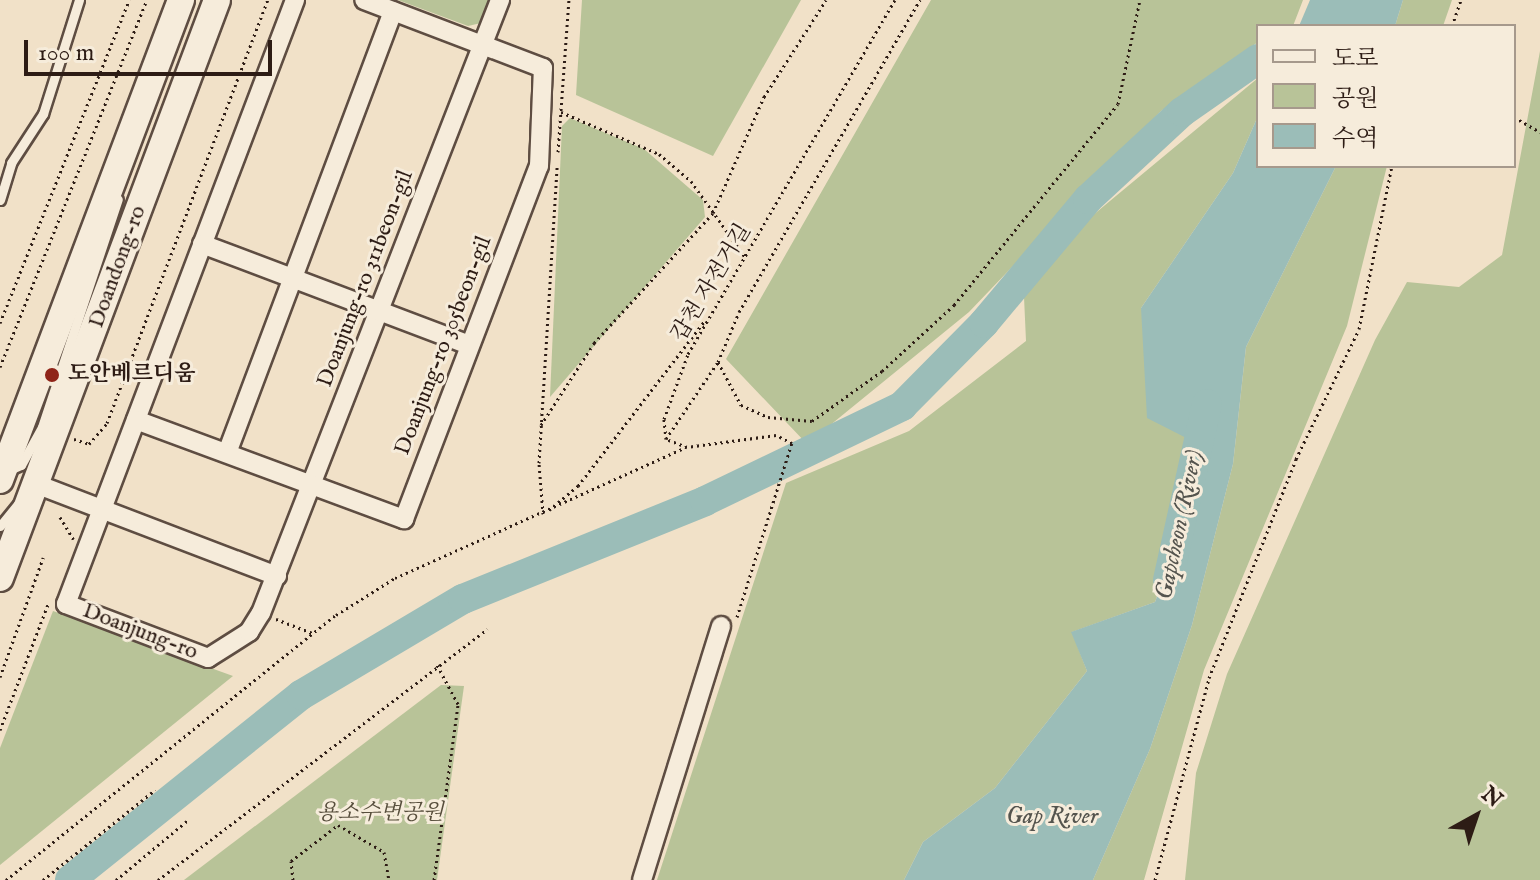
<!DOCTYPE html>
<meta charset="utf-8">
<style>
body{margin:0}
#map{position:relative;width:1540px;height:880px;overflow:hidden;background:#f1e1c8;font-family:"IM FELL English","Noto Serif KR",serif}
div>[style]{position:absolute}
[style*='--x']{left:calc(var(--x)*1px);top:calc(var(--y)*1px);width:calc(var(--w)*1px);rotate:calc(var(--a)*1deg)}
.green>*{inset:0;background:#b8c398}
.water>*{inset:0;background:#9bbdb8}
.river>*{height:30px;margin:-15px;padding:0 15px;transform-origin:15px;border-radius:15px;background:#9bbdb8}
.path>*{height:3px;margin-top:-1.5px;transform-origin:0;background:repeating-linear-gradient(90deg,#2d1c15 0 2px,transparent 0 6px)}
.roads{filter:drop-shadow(2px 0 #5e4d42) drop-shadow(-2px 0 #5e4d42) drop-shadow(0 2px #5e4d42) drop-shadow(0 -2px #5e4d42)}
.lane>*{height:9px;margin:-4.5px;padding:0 4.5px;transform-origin:4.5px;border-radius:4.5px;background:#f6ecdb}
.street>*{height:18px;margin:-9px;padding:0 9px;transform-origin:9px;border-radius:9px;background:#f6ecdb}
.secondary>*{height:26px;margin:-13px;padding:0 13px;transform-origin:13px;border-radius:13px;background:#f6ecdb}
.dots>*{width:22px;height:22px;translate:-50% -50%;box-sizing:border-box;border:4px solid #f6ecdb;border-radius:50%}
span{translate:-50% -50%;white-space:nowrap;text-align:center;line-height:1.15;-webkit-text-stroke:6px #f6ecdb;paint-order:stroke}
.street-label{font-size:22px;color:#2d1c15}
.poi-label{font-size:22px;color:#2d1c15;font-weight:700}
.left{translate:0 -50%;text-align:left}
.park-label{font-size:22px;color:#574e3c;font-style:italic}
.water-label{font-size:24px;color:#54544e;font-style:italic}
.legend{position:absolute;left:1256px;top:24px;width:260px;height:144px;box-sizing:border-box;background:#f6ecdb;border:2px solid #a6998c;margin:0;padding:10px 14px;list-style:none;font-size:24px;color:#2d1c15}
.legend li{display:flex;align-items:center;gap:16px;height:40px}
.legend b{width:40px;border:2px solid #a6998c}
.north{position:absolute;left:1436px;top:776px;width:80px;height:80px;-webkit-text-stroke:6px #f6ecdb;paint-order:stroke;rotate:40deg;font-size:22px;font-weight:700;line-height:32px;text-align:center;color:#2d1c15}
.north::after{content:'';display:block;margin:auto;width:28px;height:36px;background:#2d1c15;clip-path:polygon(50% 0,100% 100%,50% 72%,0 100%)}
.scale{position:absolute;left:24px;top:40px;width:248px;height:36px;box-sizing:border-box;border:4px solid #2d1c15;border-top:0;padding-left:10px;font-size:24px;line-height:28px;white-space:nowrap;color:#2d1c15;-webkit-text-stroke:6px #f6ecdb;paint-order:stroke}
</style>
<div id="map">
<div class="green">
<i style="clip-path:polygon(398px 0,490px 0,481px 23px,468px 26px)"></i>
<i style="clip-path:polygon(582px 0,801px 0,713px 156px,576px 95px)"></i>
<i style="clip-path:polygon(931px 0,1303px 0,1293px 26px,1258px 26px,1258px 42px,1161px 111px,969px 312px,807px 444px,726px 359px)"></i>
<i style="clip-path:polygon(1403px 0,1452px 0,1443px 26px,1395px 26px)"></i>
<i style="clip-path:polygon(1540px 51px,1540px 880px,1185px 880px,1196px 773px,1227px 674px,1375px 340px,1407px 282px,1459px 287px,1502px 255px)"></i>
<i style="clip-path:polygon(1258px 78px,1258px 116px,1233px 173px,1141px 308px,1210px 450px,1155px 602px,1072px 632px,1087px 671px,995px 788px,923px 842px,904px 880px,657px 880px,786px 483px,909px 431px,1026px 341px,1024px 297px,1069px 235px)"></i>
<i style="clip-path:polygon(570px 118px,644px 149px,703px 200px,705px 217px,550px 397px,562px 126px)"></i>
<i style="clip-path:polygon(1336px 166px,1387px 166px,1347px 326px,1204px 670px,1144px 880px,1093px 880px,1150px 749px,1192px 625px,1233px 464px,1246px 347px)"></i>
<i style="clip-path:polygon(53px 611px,233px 676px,0 865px,0 748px)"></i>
<i style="clip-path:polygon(441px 685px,464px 686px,437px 880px,184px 880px)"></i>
</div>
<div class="water">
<i style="clip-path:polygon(1310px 0,1403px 0,1395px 26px,1299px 26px)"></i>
<i style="clip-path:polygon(1258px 116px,1258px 166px,1336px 166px,1246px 347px,1233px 464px,1192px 625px,1150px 749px,1093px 880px,904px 880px,923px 842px,995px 788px,1087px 671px,1071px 632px,1155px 602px,1210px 450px,1147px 418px,1141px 308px,1233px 173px)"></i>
</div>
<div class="river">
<i style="--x:1168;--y:580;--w:180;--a:-77.5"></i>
<i style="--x:70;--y:880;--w:296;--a:-38.7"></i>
<i style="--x:301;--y:695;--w:188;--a:-30.7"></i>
<i style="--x:463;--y:599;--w:261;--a:-22"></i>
<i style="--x:705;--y:501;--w:219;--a:-25.7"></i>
<i style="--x:902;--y:406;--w:117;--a:-45.3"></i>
<i style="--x:984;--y:323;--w:162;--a:-50"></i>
<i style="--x:1088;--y:199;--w:128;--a:-42.8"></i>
<i style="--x:1182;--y:112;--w:93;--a:-34.9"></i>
</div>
<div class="path">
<i style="--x:1452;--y:26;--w:28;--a:-71"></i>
<i style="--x:561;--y:112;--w:107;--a:23.2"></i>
<i style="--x:659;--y:154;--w:42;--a:40.2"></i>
<i style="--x:691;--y:181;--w:93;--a:54.6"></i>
<i style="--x:1514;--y:117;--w:30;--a:30"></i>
<i style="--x:558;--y:152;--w:152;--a:-85.9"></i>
<i style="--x:0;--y:323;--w:348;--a:-68.2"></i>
<i style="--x:718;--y:362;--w:49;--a:61.9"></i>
<i style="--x:741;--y:405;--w:30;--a:24"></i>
<i style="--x:768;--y:417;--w:44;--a:5.2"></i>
<i style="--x:812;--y:421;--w:86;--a:-35.5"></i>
<i style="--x:882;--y:371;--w:98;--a:-42.5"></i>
<i style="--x:954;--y:305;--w:259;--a:-50.8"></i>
<i style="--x:1118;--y:104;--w:106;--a:-78.1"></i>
<i style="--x:0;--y:367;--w:395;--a:-68.2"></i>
<i style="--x:541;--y:425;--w:98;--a:-57.1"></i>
<i style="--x:594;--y:343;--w:176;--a:-47.5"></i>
<i style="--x:713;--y:213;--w:127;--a:-66.3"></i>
<i style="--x:764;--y:97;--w:115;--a:-57.4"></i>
<i style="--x:74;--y:439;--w:16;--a:18"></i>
<i style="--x:89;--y:444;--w:28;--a:-49"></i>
<i style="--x:107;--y:423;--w:453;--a:-69.2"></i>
<i style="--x:666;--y:439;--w:93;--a:-56"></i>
<i style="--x:718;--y:362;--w:54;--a:-67.2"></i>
<i style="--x:739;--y:312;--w:361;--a:-59.9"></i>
<i style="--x:549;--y:510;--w:38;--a:-40"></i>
<i style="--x:578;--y:486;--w:207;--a:-52.5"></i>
<i style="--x:543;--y:514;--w:51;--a:-94.5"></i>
<i style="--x:539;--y:463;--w:297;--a:-86.5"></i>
<i style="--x:60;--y:517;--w:26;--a:59"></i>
<i style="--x:737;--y:617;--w:182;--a:-72.5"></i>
<i style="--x:792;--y:443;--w:18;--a:-153"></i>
<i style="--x:776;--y:435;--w:90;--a:172.3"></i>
<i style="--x:687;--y:447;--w:22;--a:-159"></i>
<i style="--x:666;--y:439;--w:20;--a:-96"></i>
<i style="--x:664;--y:419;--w:69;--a:-69.7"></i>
<i style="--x:688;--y:354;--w:410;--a:-59.7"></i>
<i style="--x:276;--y:619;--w:39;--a:21"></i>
<i style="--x:0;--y:677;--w:127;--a:-70.1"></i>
<i style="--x:0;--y:730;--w:137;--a:-69.1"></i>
<i style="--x:6;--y:880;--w:423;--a:-38.8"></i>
<i style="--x:336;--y:615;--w:70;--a:-32.1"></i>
<i style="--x:395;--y:578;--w:319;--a:-24.2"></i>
<i style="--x:43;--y:880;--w:144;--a:-38.8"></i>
<i style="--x:116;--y:880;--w:94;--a:-39.8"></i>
<i style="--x:158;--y:880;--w:414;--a:-37.3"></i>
<i style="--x:293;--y:880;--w:19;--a:-96"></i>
<i style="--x:291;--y:861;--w:59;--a:-37.5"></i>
<i style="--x:338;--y:825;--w:53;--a:30.4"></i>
<i style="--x:384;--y:852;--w:28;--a:80"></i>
<i style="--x:434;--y:880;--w:178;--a:-82.2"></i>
<i style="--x:458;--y:704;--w:47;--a:-118.2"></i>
<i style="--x:1155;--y:880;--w:209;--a:-75"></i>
<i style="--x:1209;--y:678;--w:236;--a:-68.3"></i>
<i style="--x:1296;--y:459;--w:144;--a:-64.1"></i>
<i style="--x:1359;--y:329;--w:166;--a:-78.6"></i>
</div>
<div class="roads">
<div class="lane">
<i style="--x:0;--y:200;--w:39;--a:-73"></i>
<i style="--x:11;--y:163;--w:59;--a:-56.9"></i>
<i style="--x:43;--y:114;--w:120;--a:-72.5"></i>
<i style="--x:9;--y:470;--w:13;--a:-23"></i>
<i style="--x:21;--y:465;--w:43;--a:-61.1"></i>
<i style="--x:42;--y:427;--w:240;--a:-71.6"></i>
<i style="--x:0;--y:526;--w:28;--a:-51"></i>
</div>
<div class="street">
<i style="--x:295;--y:0;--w:646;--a:110.76"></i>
<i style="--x:66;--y:604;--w:152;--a:20.8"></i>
<i style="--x:208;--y:658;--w:49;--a:-32.4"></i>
<i style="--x:249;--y:632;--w:22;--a:-58"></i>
<i style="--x:261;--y:613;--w:658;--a:-68.7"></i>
<i style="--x:202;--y:244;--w:285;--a:20.7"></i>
<i style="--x:136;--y:420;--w:286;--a:20.3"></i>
<i style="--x:404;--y:519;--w:378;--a:-69.1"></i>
<i style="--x:539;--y:166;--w:98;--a:-87.7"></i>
<i style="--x:543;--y:68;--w:191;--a:-159.2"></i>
<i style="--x:227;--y:453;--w:472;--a:-69.4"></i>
<i style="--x:36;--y:484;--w:258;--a:20.9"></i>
<i style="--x:642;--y:880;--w:266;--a:-72.7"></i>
</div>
<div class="secondary">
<i style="--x:0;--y:480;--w:513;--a:-69.34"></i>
<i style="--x:0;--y:578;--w:617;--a:-69.42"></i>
</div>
</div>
<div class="dots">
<i style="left:52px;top:375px;background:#8f2418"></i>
</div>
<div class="street-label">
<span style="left:118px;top:267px;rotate:-70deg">Doandong-ro</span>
<span style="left:366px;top:279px;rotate:-69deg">Doanjung-ro 311beon-gil</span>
<span style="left:712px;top:283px;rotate:-59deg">갑천 자전거길</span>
<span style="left:444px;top:346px;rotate:-69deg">Doanjung-ro 305beon-gil</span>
<span style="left:140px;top:632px;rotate:21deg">Doanjung-ro</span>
</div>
<div class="poi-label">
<span class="left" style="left:68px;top:375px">도안베르디움</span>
</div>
<div class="park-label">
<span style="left:380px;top:814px">용소수변공원</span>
</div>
<div class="water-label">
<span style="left:1180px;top:525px;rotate:-78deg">Gapcheon (River)</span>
<span style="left:1052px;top:817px">Gap River</span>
</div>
<ul class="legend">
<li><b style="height:10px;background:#f6ecdb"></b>도로</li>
<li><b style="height:22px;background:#b8c398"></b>공원</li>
<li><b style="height:22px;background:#9bbdb8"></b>수역</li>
</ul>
<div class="north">N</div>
<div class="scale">100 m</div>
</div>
